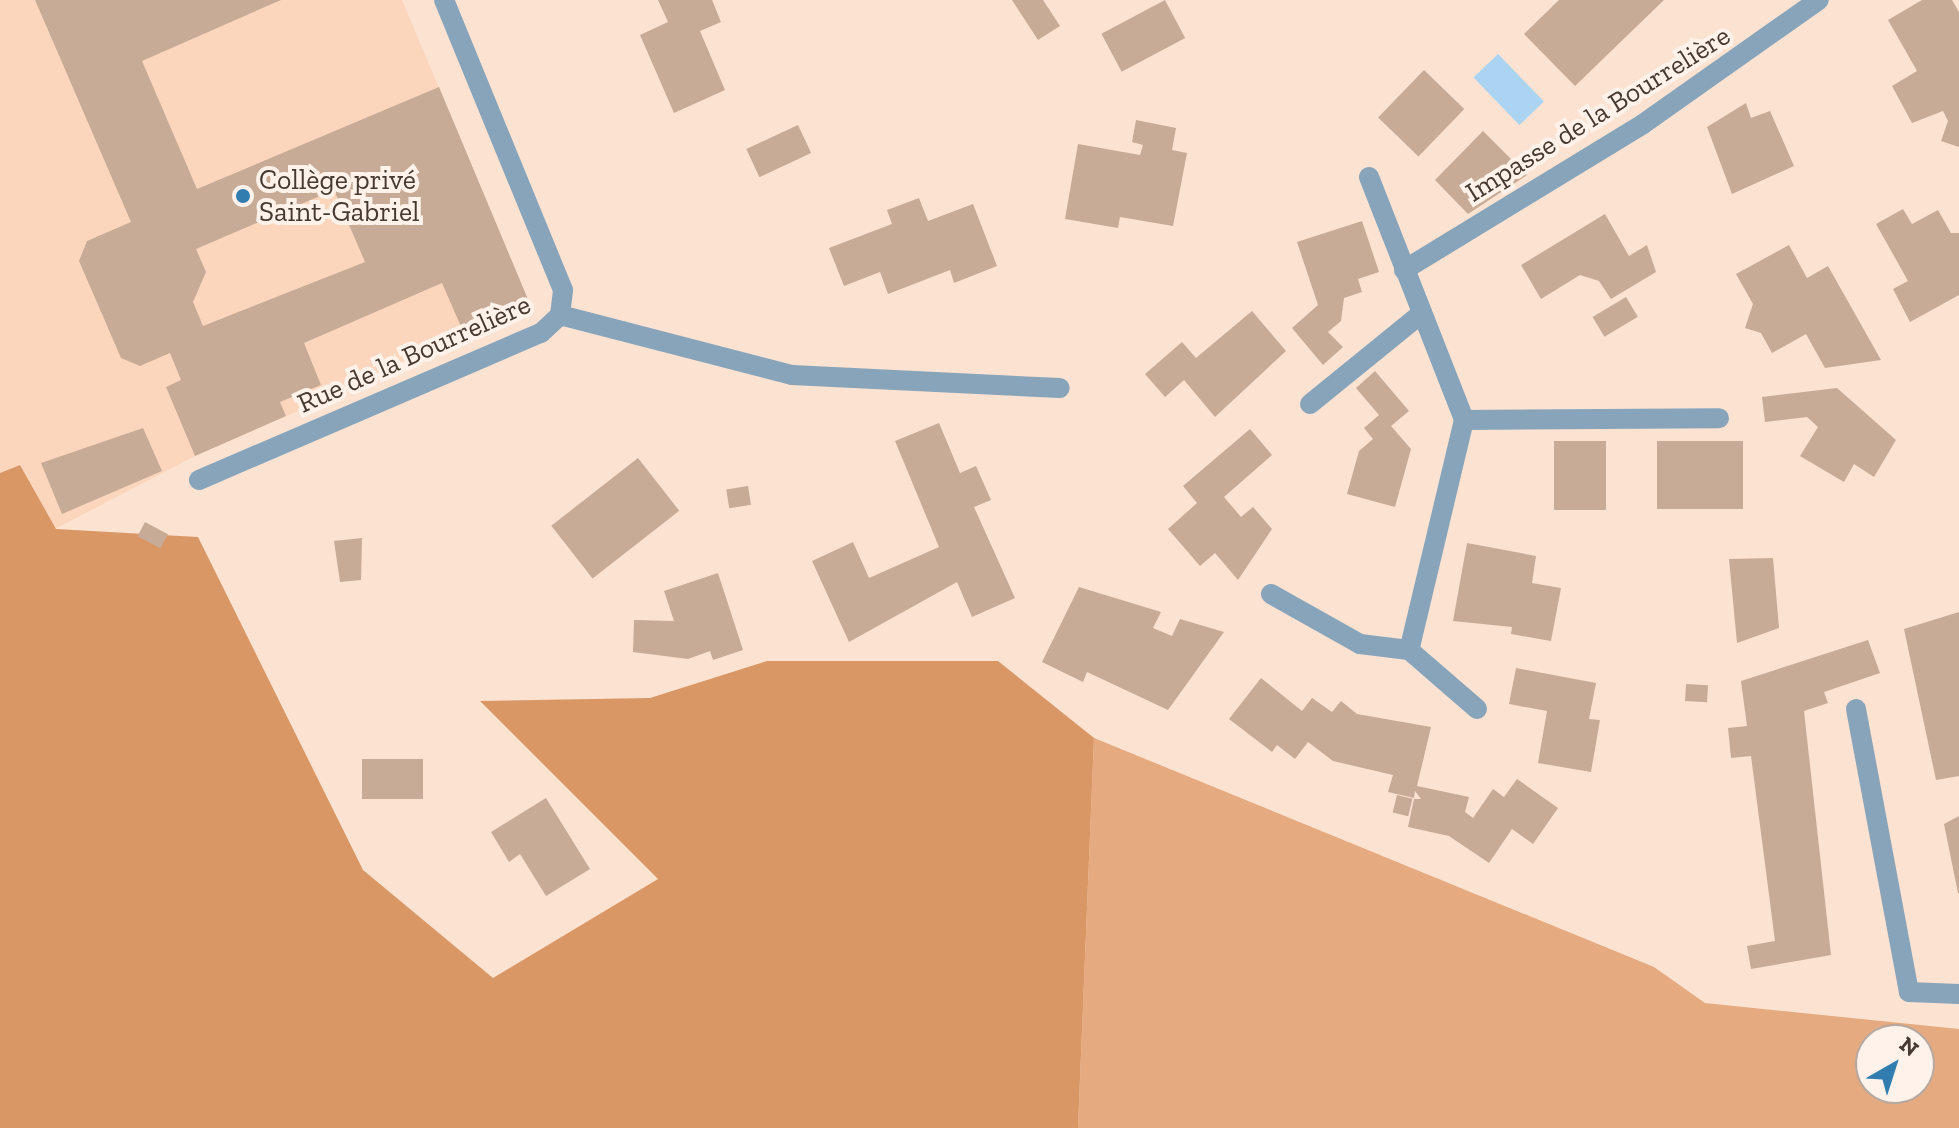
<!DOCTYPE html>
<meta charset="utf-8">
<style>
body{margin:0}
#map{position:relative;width:1959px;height:1128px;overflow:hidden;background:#fbe2d1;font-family:"Zilla Slab",serif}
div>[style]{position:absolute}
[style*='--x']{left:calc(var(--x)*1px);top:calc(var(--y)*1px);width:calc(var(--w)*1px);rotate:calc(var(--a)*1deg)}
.built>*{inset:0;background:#fbd6bc}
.green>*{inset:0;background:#e5aa7f}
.forest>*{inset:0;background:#d99766}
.water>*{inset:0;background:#abd4f3;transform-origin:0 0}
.building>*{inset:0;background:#c8ab96;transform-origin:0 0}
.service>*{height:20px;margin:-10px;padding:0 10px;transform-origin:10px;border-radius:10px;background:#87a4bb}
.minor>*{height:20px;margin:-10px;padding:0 10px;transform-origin:10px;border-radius:10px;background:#87a4bb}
.dots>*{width:22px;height:22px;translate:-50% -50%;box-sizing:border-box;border:4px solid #fff2ea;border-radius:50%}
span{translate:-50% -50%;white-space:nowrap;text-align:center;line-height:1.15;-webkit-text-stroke:8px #fff2ea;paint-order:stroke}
.street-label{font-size:28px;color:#453930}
.poi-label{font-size:28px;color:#453930}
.left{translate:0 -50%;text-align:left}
.north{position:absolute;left:1855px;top:1024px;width:80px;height:80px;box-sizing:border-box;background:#fff2ea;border:2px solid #b5a8a0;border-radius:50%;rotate:39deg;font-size:22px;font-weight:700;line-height:32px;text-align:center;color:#453930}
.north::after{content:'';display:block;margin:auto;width:28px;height:36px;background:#317db0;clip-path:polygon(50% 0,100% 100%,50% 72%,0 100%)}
</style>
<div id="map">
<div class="built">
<i style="clip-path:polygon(0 0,402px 0,532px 309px,195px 456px,55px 529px,20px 465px,0 473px)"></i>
</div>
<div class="green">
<i style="clip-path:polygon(evenodd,1094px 738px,1654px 967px,1705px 1003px,1959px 1029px,1959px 1128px,1078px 1128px,1094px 738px,1871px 1040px,1919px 1040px,1919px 1088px,1871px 1088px,1871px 1040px)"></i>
</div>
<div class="forest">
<i style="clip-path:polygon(20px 465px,56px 529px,198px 537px,363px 870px,493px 978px,658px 879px,480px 701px,650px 698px,767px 661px,998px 661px,1094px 738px,1078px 1128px,0 1128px,0 473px)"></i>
</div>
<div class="water">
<i style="left:1498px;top:54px;width:66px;height:34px;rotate:46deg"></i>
</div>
<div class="building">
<i style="clip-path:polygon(evenodd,35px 0,281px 0,142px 61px,197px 189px,439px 87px,532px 309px,466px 338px,442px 283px,304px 343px,321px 385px,280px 402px,286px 416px,195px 456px,166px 387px,181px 380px,170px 353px,140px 366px,121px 358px,79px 261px,87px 241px,131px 222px,35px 0,334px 190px,365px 262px,203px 326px,193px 302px,206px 272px,196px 249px,334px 190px)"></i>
<i style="clip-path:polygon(658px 0,712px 0,721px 22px,700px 31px,725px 90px,674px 113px,640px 35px,668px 22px)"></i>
<i style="clip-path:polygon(1012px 0,1043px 0,1060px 26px,1038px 40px)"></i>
<i style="left:1165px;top:0;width:43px;height:72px;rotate:62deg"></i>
<i style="clip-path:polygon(1559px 0,1664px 0,1575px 86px,1524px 34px)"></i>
<i style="clip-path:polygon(1922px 0,1952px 0,1959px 12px,1959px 147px,1941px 141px,1948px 121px,1943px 111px,1912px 123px,1892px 86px,1917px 71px,1888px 20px)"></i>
<i style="left:1424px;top:70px;width:56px;height:66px;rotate:44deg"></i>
<i style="clip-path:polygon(1746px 103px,1751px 118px,1770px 111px,1794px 166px,1732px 194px,1707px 127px)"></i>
<i style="clip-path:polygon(1136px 120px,1176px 128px,1172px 150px,1187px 153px,1173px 226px,1120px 217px,1118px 228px,1065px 219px,1078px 144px,1140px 155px,1143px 145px,1132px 142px)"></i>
<i style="left:798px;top:125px;width:31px;height:57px;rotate:65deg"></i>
<i style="clip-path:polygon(1483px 131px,1527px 175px,1468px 214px,1435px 180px)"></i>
<i style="clip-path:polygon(919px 198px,928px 221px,973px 204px,997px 266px,954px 283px,950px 270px,888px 294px,880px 272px,844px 286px,829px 248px,892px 224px,887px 210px)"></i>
<i style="clip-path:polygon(1903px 209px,1912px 224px,1938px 210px,1951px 233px,1959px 233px,1959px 295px,1910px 322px,1893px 289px,1908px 281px,1876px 224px)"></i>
<i style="clip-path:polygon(1605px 214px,1629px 256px,1647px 245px,1656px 272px,1611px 299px,1599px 281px,1580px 275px,1541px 299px,1521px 265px)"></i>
<i style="clip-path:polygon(1362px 221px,1379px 272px,1358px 279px,1362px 292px,1344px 298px,1341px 321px,1328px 332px,1343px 347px,1323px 365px,1292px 328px,1318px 305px,1297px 242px)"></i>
<i style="clip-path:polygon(1789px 245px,1807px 278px,1828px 266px,1881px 360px,1825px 368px,1806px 334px,1772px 353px,1761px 333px,1745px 328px,1753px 304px,1736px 274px)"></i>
<i style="left:1626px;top:297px;width:23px;height:39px;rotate:59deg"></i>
<i style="clip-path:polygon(1252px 311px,1286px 351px,1215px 417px,1184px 380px,1165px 397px,1145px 374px,1182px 342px,1196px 358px)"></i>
<i style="clip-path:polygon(1375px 371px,1409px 411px,1391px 426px,1411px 449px,1395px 507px,1347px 494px,1359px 451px,1373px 439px,1364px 428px,1379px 415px,1356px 388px)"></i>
<i style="clip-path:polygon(1837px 388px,1896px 440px,1874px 477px,1854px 464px,1844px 482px,1800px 456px,1818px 427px,1807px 417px,1765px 422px,1762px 397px)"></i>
<i style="clip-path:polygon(939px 423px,960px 473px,976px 466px,991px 500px,974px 507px,1015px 598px,972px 617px,957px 582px,849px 642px,812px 561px,853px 542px,869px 578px,939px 547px,895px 441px)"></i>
<i style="clip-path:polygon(143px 428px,162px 471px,62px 514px,41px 463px)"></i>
<i style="clip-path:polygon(1250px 429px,1272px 455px,1224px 497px,1241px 517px,1253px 507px,1272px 529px,1238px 580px,1215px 553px,1200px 566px,1168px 529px,1197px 503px,1183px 486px)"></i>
<i style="left:1554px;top:441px;width:52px;height:69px"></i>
<i style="left:1657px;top:441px;width:86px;height:68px"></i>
<i style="left:638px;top:458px;width:67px;height:110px;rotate:52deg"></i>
<i style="left:748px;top:486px;width:19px;height:22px;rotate:81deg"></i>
<i style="left:145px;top:522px;width:26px;height:16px;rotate:28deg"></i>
<i style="clip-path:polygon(362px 538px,361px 580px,340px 582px,334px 541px)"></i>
<i style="clip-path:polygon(1467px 543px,1536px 556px,1532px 583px,1561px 588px,1551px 641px,1511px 634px,1512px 627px,1453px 621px)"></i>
<i style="clip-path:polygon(1773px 558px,1779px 628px,1737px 643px,1729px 559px)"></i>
<i style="clip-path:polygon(718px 573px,743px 650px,713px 660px,710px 651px,688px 659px,633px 652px,634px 620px,674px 621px,664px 591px)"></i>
<i style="clip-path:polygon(1079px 587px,1161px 612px,1153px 628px,1172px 636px,1180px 619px,1224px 632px,1168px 710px,1087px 672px,1083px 682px,1042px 662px)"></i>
<i style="clip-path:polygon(1959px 612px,1959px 776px,1936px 780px,1904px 629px)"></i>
<i style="clip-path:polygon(1868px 640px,1880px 673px,1824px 692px,1828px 703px,1804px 711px,1831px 955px,1751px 969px,1747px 946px,1775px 941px,1751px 756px,1731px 758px,1728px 728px,1747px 726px,1741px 681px)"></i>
<i style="clip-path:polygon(1516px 668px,1596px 683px,1589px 719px,1600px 720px,1591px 772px,1538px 763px,1547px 711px,1509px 704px)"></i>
<i style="clip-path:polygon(1261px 678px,1302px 711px,1312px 698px,1332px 712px,1341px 701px,1357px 714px,1431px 727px,1417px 786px,1469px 797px,1465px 812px,1473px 818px,1493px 789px,1504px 797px,1517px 779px,1558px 808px,1533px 844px,1512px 829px,1489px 863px,1449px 836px,1408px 827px,1414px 799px,1421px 799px,1415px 791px,1414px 798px,1388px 792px,1393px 775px,1333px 761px,1308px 742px,1295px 759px,1277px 745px,1272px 752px,1229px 719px)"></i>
<i style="left:1686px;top:684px;width:22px;height:17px;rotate:3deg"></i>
<i style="left:423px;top:759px;width:40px;height:61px;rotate:90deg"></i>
<i style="left:1397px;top:795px;width:16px;height:18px;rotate:14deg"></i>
<i style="clip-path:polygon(546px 798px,590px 869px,546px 896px,520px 854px,509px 862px,491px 832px)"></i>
<i style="clip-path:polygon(1959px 816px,1959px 893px,1958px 893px,1944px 824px)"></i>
</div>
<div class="service">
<i style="--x:560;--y:315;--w:240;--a:14.5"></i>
<i style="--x:792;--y:375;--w:268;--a:2.8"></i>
<i style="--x:1856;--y:709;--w:288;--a:79.4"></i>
<i style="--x:1909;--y:992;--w:50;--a:2.3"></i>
</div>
<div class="minor">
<i style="--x:1369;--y:177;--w:261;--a:68.6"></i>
<i style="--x:1464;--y:420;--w:255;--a:-0.4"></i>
<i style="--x:1404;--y:270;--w:280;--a:-31.4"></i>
<i style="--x:1643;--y:124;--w:215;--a:-35.2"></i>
<i style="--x:1310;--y:404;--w:144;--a:-39.1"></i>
<i style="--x:1464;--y:420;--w:236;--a:103.4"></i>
<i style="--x:1409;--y:650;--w:90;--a:40.9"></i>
<i style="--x:199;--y:480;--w:372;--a:-23.3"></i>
<i style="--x:541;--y:333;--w:26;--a:-43"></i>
<i style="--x:560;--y:315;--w:25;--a:-83"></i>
<i style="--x:563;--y:290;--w:313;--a:-112.3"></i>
<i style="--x:1271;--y:594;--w:102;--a:29.3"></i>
<i style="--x:1360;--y:644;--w:49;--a:7"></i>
</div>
<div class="dots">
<i style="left:243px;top:196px;background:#317db0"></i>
</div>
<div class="street-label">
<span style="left:1598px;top:114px;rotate:-32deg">Impasse de la Bourrelière</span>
<span style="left:414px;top:354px;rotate:-24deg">Rue de la Bourrelière</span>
</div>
<div class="poi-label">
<span class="left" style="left:259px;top:196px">Collège privé<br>Saint-Gabriel</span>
</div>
<div class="north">N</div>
</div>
